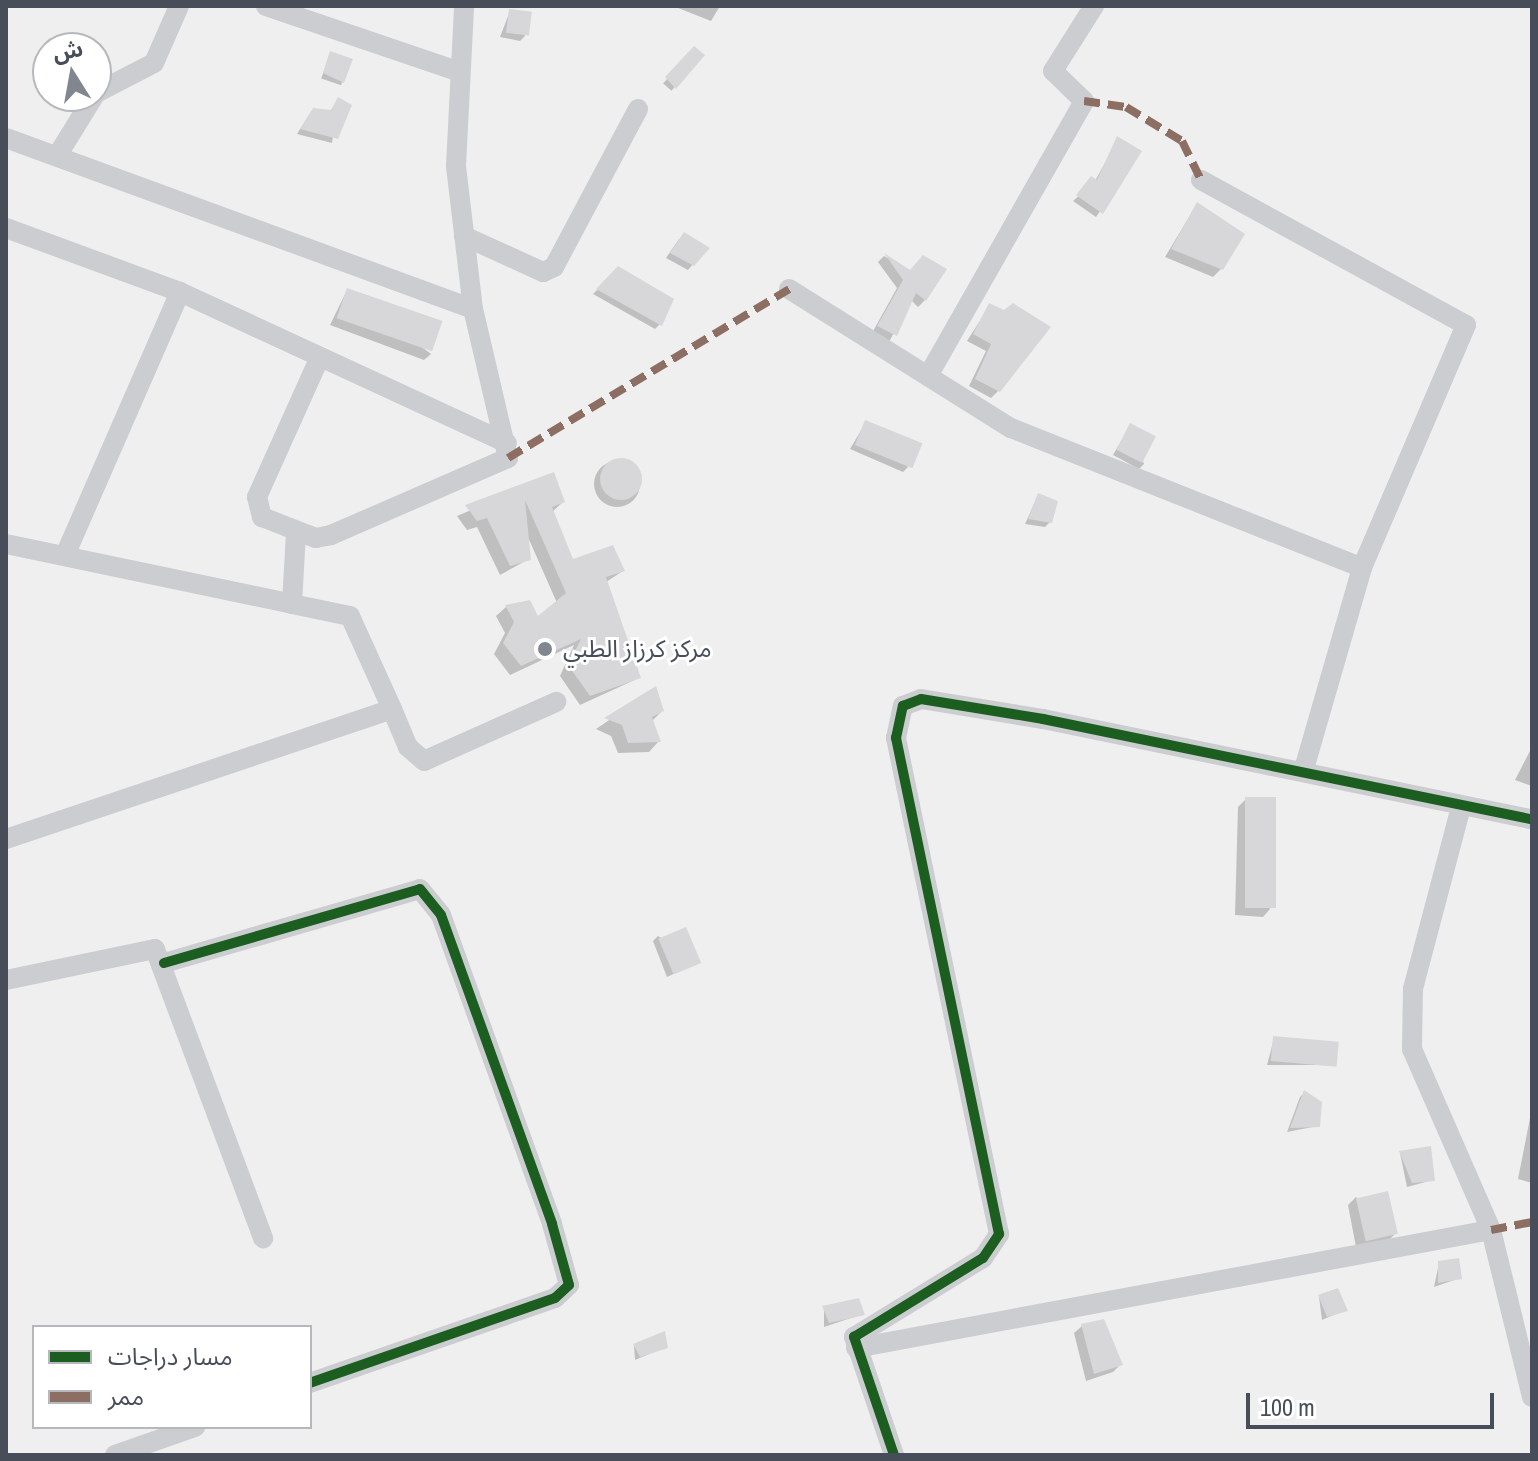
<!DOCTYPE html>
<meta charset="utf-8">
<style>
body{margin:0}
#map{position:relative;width:1538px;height:1461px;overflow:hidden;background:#efefef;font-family:"Archivo Narrow","Noto Sans Arabic",sans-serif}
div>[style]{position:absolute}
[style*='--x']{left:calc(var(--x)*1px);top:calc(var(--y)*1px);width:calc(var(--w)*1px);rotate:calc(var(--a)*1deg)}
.shadow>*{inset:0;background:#0003;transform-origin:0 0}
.round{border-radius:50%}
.building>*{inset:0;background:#d7d7d9;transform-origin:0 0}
.minor>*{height:20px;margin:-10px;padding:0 10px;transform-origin:10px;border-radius:10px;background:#cbcdd0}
.quiet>*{height:8px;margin-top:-4px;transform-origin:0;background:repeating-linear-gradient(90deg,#8d6e63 0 16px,transparent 0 24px)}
.cycleway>*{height:10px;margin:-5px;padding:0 5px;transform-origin:5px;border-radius:5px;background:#1b5e20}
.dots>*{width:22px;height:22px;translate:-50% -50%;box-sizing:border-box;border:4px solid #fff;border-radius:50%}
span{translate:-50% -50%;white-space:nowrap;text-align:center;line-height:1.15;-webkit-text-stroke:6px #fff;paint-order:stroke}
.poi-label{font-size:24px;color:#484e59}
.left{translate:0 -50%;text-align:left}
.frame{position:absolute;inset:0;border:8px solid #484e59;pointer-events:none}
.legend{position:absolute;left:32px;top:1325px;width:280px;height:104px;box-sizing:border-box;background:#fff;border:2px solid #b6b8bd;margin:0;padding:10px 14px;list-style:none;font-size:24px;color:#484e59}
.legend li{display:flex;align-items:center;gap:16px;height:40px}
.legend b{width:40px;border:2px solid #b6b8bd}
.north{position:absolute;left:32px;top:32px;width:80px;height:80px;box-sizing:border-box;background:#fff;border:2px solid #b6b8bd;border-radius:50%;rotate:349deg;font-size:22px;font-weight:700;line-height:32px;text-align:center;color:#484e59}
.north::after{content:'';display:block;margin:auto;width:28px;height:36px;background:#82868e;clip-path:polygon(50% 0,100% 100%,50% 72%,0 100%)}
.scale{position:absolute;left:1246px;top:1393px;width:248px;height:36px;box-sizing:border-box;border:4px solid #484e59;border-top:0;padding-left:10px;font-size:24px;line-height:28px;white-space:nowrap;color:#484e59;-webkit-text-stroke:6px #fff;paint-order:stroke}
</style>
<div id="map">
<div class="shadow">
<i style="clip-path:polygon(673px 6px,720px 6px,711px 21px)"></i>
<i style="clip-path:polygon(510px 11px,525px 36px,520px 41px,500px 37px)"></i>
<i style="left:694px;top:48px;width:11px;height:47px;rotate:41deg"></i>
<i style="left:330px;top:53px;width:21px;height:27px;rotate:19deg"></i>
<i style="clip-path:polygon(338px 99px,332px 143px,297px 134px,309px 115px,330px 112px)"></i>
<i style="clip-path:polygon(1118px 139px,1140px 152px,1096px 217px,1073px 201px,1095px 181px)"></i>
<i style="clip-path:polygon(1197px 204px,1221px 269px,1213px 277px,1165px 257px)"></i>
<i style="clip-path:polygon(679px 239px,707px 248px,688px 270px,666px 258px)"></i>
<i style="clip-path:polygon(884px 256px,910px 272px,925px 300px,918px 307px,911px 300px,889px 342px,872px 333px,897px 288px,878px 262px)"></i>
<i style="clip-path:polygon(619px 268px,660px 324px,655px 329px,593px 294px)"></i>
<i style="clip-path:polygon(347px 290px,431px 354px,424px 360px,330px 325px)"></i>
<i style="clip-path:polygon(990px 305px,998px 391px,991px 398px,969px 386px,986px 351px,967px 341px)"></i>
<i style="clip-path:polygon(866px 422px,908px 467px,903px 472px,850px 449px)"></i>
<i style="clip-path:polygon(1130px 426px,1144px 464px,1139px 469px,1113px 455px)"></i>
<i class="round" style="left:594px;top:461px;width:46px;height:46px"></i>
<i style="clip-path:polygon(553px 475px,563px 502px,552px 512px,571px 562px,623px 571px,606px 582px,639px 678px,580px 705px,560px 676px,574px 645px,510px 675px,494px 654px,505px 633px,496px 616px,506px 607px,529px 602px,538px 619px,557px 603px,527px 535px,529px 559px,500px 575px,477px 527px,467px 530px,457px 516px)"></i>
<i style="clip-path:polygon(1038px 495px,1050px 522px,1045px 527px,1025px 524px)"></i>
<i style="clip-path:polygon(655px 689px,662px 711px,652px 721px,659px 741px,649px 752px,618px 753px,611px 736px,596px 729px)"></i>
<i style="clip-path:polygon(1532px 747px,1532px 786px,1515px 780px)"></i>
<i style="clip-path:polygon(1246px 799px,1270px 909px,1263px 917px,1235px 915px,1238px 807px)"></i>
<i style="clip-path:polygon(658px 936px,699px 962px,667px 977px,653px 941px)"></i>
<i style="clip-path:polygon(1274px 1039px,1333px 1065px,1267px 1065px)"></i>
<i style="clip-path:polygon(1304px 1093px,1318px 1126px,1287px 1132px,1300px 1097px)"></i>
<i style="clip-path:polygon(1532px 1108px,1532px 1183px,1518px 1179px)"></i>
<i style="clip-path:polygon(1400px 1153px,1433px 1180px,1407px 1187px)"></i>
<i style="clip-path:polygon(1356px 1197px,1396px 1233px,1388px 1241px,1356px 1247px,1348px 1205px)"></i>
<i style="clip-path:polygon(1439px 1263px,1460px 1278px,1434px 1287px)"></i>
<i style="clip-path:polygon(1319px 1297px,1345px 1310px,1322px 1320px)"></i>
<i style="clip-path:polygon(824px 1307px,863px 1314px,824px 1327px)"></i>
<i style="clip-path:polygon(1082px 1326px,1121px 1364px,1113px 1372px,1086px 1381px,1074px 1333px)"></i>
<i style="clip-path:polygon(634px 1346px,666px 1347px,635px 1360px)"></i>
</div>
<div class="building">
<i style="left:509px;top:9px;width:23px;height:24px;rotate:7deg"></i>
<i style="clip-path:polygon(694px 46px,705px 55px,676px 89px,665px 77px)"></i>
<i style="clip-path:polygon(330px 51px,353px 59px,344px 83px,323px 73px)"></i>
<i style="clip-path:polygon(338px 97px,352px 105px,338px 139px,300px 129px,313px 108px,331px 110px)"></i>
<i style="clip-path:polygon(1117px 136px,1142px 151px,1103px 214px,1076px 195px,1091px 176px,1097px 180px)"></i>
<i style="clip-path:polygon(1197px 202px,1245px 234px,1223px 270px,1171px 249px)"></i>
<i style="clip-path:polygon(684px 232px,710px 248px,694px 266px,670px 253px)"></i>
<i style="clip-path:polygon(884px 253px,910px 270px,923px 255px,947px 269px,926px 301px,916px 293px,897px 336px,877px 326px,903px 280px)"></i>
<i style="clip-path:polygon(618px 266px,674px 299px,662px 326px,596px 289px)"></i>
<i style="left:347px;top:288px;width:101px;height:32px;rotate:19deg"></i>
<i style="clip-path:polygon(989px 303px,1004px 310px,1013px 303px,1051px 327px,1000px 392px,975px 379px,991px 344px,973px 334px)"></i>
<i style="left:865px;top:420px;width:62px;height:27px;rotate:22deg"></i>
<i style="left:1130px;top:423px;width:29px;height:30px;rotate:27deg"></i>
<i class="round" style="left:600px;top:458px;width:42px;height:42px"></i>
<i style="clip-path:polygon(554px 472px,565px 502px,552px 507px,573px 559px,613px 545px,625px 571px,606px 577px,641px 678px,590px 696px,568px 665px,581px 639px,521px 666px,503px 643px,514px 622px,505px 605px,530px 600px,538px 616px,566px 593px,525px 500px,531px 560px,510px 566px,487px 518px,477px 521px,465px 505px)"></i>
<i style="clip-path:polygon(1038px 493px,1058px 501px,1052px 523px,1028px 519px)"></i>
<i style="clip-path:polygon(656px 686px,664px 711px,652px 717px,661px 742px,628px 743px,622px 725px,604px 718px)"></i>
<i style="left:1245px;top:797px;width:31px;height:111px"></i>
<i style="left:686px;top:927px;width:39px;height:30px;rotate:67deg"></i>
<i style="left:1273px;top:1036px;width:66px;height:25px;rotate:5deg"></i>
<i style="clip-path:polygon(1304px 1090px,1322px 1102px,1320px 1127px,1290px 1128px)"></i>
<i style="clip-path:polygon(1431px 1146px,1435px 1181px,1412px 1183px,1399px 1151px)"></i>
<i style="left:1388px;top:1191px;width:44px;height:33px;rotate:77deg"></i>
<i style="clip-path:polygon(1459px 1258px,1462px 1279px,1438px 1283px,1438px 1261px)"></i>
<i style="clip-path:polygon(1338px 1288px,1348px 1311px,1327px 1317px,1318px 1295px)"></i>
<i style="clip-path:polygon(859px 1298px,865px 1315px,829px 1323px,822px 1306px)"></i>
<i style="clip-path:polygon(1104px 1319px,1123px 1365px,1094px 1374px,1081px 1324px)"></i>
<i style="clip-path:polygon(665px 1331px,668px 1348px,640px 1357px,633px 1344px)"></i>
</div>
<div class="minor">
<i style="--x:266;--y:6;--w:205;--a:18.8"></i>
<i style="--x:96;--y:93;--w:65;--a:-27.3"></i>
<i style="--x:154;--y:63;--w:62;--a:-66.3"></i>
<i style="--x:6;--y:138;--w:497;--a:20.1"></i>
<i style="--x:57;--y:156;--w:70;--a:-58.3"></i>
<i style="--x:1201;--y:180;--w:302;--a:28.7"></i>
<i style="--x:1466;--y:325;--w:264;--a:113.2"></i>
<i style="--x:1362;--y:568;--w:212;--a:106.1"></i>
<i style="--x:6;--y:228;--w:185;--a:20.2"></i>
<i style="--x:180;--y:292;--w:360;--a:24.8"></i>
<i style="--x:464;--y:236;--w:87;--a:24.5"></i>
<i style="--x:543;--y:272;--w:12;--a:-24"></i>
<i style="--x:554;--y:267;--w:179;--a:-62"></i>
<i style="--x:789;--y:289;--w:262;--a:32.1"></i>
<i style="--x:1011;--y:428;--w:378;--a:21.7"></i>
<i style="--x:319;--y:359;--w:151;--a:114.2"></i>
<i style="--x:257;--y:497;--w:21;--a:76"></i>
<i style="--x:262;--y:517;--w:58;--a:21.3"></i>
<i style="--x:316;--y:538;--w:15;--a:-11"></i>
<i style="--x:331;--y:535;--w:193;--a:-23.5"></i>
<i style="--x:508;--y:458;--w:153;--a:-103.2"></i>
<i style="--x:473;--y:309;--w:144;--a:-96.8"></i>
<i style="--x:456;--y:166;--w:160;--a:-87.1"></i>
<i style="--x:928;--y:376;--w:316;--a:-60.4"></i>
<i style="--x:1084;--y:101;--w:43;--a:-135.9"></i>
<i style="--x:1053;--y:71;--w:77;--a:-57.8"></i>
<i style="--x:6;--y:544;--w:292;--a:11.8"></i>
<i style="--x:292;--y:604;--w:72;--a:-86.8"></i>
<i style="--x:66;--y:553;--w:285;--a:-66.4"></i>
<i style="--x:292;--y:604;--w:59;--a:11.7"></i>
<i style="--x:350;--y:616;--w:102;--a:65.7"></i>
<i style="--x:1461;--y:807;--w:188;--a:104.8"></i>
<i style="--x:1413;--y:989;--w:60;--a:91"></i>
<i style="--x:1412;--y:1049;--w:197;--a:66.4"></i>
<i style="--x:1491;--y:1230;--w:172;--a:76.2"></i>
<i style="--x:6;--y:839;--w:407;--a:-18.6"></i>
<i style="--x:392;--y:709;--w:41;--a:67.2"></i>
<i style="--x:408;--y:747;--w:21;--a:41"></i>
<i style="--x:424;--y:761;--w:145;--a:-24.1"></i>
<i style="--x:164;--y:963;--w:266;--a:-16.1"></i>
<i style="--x:420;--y:889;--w:33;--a:51"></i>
<i style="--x:441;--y:915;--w:328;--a:70.2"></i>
<i style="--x:552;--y:1224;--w:63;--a:74.4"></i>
<i style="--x:569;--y:1285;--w:19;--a:137"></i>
<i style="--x:555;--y:1298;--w:259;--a:160.9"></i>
<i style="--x:6;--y:980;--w:152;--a:-11.8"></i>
<i style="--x:155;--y:949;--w:309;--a:69.5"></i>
<i style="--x:856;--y:1348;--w:646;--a:-10.53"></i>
<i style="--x:115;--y:1455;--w:85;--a:-19.3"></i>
<i style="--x:894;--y:1455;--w:125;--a:-108.7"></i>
<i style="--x:854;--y:1337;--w:151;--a:-31.5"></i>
<i style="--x:983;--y:1258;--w:29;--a:-56"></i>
<i style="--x:999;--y:1234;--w:507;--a:-101.73"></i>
<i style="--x:896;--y:738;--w:33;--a:-78"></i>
<i style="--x:903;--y:706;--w:19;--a:-21"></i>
<i style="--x:921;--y:699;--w:124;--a:9.3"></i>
<i style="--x:1043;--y:719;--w:499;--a:11.6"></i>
</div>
<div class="quiet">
<i style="--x:1084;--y:101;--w:42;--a:8.1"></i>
<i style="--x:1126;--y:107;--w:66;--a:31.3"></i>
<i style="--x:1182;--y:141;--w:43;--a:64"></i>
<i style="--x:508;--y:458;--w:328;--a:-31"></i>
<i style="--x:1491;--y:1230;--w:42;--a:-11"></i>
</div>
<div class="cycleway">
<i style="--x:164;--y:963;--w:266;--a:-16.1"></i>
<i style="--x:420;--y:889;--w:33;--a:51"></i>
<i style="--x:441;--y:915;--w:328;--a:70.2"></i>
<i style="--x:552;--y:1224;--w:63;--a:74.4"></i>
<i style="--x:569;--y:1285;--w:19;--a:137"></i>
<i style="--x:555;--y:1298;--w:259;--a:160.9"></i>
<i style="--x:894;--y:1455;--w:125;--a:-108.7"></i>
<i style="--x:854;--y:1337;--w:151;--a:-31.5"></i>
<i style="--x:983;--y:1258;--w:29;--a:-56"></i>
<i style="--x:999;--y:1234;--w:507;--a:-101.73"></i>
<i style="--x:896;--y:738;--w:33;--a:-78"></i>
<i style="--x:903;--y:706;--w:19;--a:-21"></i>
<i style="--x:921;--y:699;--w:124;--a:9.3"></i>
<i style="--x:1043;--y:719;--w:499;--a:11.6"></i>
</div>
<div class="dots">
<i style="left:545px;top:649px;background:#82868e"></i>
</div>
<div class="poi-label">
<span class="left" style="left:563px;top:649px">مركز كرزاز الطبي</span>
</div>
<div class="frame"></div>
<ul class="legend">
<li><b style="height:10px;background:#1b5e20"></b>مسار دراجات</li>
<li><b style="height:10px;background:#8d6e63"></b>ممر</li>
</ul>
<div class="north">ش</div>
<div class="scale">100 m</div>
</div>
